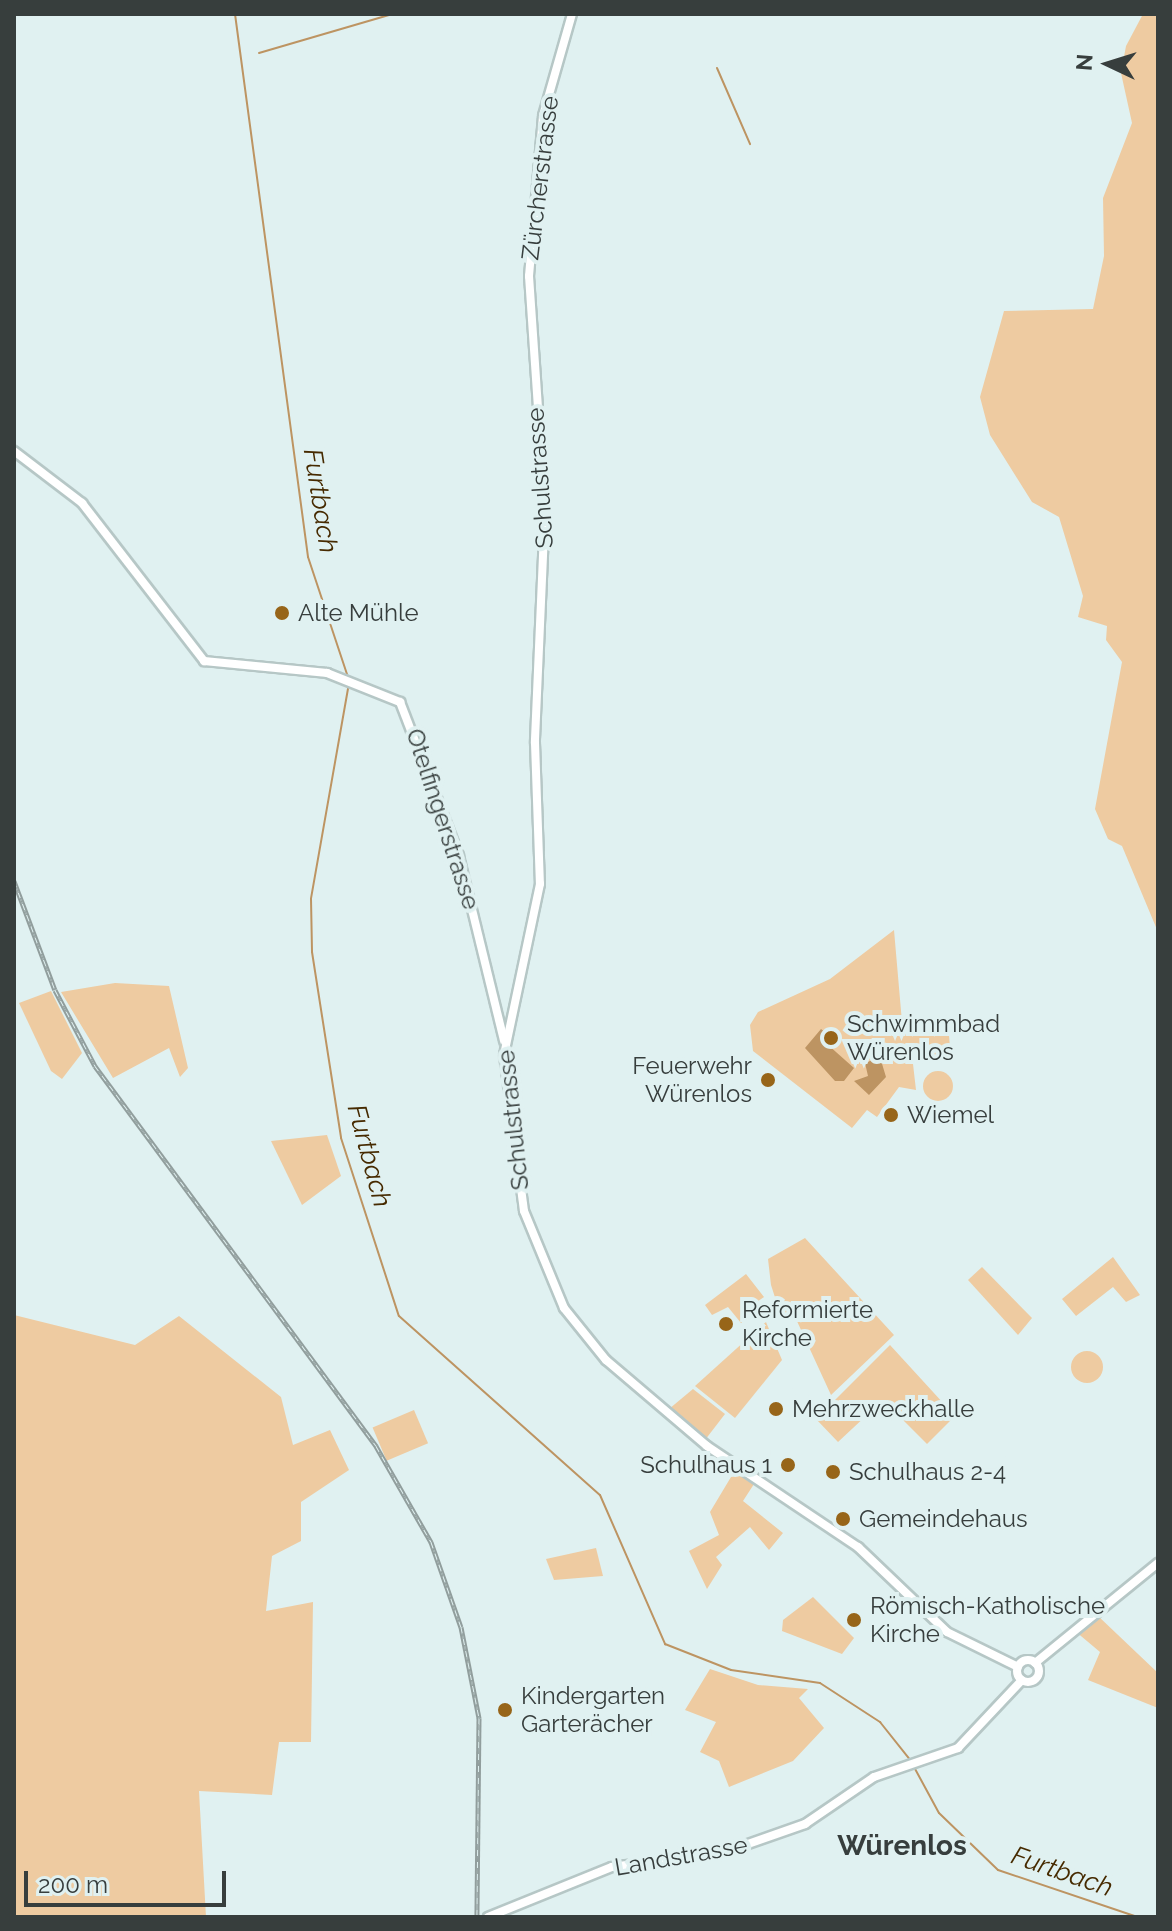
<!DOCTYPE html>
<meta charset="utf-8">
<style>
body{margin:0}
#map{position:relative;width:1172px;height:1931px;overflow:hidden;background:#e0f1f1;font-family:Raleway,sans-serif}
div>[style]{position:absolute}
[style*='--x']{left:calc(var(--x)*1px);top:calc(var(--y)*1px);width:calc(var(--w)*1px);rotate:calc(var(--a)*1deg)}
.green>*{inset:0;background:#eecba1;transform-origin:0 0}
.round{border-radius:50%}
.water>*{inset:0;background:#bd9462}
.stream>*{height:2px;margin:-1px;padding:0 1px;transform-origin:1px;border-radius:1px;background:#bd9462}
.roads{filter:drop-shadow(2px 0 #b6c7c6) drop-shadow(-2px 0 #b6c7c6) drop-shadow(0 2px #b6c7c6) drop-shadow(0 -2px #b6c7c6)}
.secondary>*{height:8px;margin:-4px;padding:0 4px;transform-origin:4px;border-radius:4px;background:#fff}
.secondary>.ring{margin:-4px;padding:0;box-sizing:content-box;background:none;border:8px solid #fff;border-radius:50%}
.rail>*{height:5px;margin-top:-2.5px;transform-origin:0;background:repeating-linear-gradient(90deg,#e0f1f1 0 6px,#919e9d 0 12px);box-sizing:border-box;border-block:2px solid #919e9d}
.dots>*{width:22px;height:22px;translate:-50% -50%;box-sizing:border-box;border:4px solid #e0f1f1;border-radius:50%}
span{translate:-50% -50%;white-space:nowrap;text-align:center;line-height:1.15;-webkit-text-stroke:8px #e0f1f1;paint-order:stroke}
.street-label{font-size:24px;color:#373e3d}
.poi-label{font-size:24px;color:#373e3d}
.left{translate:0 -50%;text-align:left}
.right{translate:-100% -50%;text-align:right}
.water-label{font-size:26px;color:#462a00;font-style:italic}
.quarter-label{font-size:28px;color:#373e3d;font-weight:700}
.frame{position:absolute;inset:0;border:16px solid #373e3d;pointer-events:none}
.north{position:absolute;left:1068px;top:24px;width:80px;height:80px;-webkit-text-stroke:6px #e0f1f1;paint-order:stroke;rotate:274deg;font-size:22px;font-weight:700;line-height:32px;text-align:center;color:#373e3d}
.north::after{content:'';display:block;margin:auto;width:28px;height:36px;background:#373e3d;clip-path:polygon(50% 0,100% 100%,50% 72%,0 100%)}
.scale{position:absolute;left:24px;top:1871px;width:202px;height:36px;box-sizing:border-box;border:4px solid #373e3d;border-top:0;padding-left:10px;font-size:24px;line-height:28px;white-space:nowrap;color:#373e3d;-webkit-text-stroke:6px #e0f1f1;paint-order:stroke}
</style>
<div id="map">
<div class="green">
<i style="clip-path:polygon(1143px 14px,1158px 14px,1158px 932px,1122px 846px,1108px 839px,1095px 809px,1122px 662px,1106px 640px,1107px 626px,1078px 617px,1083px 596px,1059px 517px,1032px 502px,990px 435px,980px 397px,1004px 311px,1093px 309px,1104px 256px,1103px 198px,1132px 123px,1121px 73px,1126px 46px)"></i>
<i style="clip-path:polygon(894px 930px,902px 1022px,948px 1023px,951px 1060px,913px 1064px,916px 1090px,899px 1087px,877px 1117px,867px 1110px,852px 1128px,753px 1051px,750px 1025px,758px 1012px,830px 979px)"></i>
<i style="clip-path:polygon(115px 983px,169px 986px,188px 1068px,180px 1077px,169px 1048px,113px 1078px,61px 992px)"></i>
<i style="clip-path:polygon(51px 991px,82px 1053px,62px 1079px,51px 1071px,19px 1003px)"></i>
<i class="round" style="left:923px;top:1071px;width:30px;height:30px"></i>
<i style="clip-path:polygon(327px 1135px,341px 1176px,302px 1205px,271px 1141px)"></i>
<i style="clip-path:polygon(805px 1238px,894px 1335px,831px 1395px,796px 1319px,781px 1316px,771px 1285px,768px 1259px)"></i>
<i style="clip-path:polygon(1113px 1257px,1140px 1295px,1126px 1302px,1113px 1287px,1076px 1316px,1062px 1299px)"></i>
<i style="clip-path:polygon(982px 1267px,1032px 1318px,1018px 1335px,968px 1280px)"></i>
<i style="clip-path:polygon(746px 1274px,764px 1297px,751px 1306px,755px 1312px,741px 1323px,728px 1307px,712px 1315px,705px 1305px)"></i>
<i style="clip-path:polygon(14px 1315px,135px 1345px,179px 1316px,281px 1397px,293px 1445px,330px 1430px,349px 1470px,301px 1502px,301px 1541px,272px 1556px,266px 1611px,313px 1602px,311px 1742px,279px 1742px,272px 1795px,199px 1791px,206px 1917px,14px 1917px)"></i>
<i style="clip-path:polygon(766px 1322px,782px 1360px,735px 1418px,695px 1386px)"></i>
<i style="clip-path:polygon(890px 1345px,955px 1416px,927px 1444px,883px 1400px,838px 1442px,816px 1419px)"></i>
<i class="round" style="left:1071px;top:1351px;width:32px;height:32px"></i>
<i style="clip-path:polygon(693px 1389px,725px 1414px,705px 1440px,669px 1409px)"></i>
<i style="left:414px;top:1410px;width:36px;height:45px;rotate:67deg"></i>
<i style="clip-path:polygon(734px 1472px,754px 1484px,743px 1501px,783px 1533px,769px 1550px,750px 1527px,716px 1557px,722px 1565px,707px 1589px,689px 1551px,719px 1535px,710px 1512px)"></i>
<i style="clip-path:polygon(596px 1548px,603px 1576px,554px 1580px,546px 1559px)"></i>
<i style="clip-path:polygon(813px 1597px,854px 1638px,842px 1654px,782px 1631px,783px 1620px)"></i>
<i style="clip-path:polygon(1097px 1615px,1158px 1673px,1158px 1708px,1088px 1680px,1100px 1652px,1075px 1631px)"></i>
<i style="clip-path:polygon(710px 1669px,758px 1685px,808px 1689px,799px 1698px,824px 1728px,793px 1761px,729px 1787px,719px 1761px,700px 1752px,716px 1722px,685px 1710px)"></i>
</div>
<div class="water">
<i style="clip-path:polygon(821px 1029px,831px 1037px,827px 1044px,854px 1068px,844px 1081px,835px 1081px,805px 1048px)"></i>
<i style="clip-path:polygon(880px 1057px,886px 1077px,869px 1095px,854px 1081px,868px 1076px,865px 1063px)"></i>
</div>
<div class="stream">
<i style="--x:235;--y:14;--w:548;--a:82.34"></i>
<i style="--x:308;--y:557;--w:126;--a:71.6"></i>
<i style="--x:259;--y:53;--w:139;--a:-16.3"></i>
<i style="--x:717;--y:68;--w:83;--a:66.5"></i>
<i style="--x:349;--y:683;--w:219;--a:100"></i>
<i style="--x:311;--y:899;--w:53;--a:88.9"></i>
<i style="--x:312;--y:952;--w:188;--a:81.1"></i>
<i style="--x:341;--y:1138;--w:187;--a:72"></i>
<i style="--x:399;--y:1316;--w:269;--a:41.7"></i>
<i style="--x:600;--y:1495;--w:163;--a:66.4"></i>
<i style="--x:665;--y:1644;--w:71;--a:21.5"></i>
<i style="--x:731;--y:1670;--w:90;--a:8.3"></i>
<i style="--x:820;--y:1683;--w:72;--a:33"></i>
<i style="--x:880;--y:1722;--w:50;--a:51.5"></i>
<i style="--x:914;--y:1767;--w:52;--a:61.5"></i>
<i style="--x:939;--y:1813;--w:82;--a:44"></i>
<i style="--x:998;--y:1870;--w:148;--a:18.6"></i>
</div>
<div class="roads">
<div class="secondary">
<i style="--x:572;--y:14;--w:106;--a:105.9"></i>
<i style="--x:543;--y:116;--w:161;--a:95"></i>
<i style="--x:529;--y:276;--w:235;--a:86.1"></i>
<i style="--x:545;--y:510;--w:233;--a:92.5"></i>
<i style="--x:535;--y:743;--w:141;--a:88"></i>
<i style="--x:540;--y:884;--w:175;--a:101.9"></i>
<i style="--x:504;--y:1055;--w:157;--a:82.7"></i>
<i style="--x:524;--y:1211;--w:105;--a:67.6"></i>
<i style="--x:564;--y:1308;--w:67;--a:51.1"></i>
<i style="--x:606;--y:1360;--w:133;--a:40.4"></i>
<i style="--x:707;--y:1446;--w:182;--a:33.8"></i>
<i style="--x:858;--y:1547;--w:123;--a:43.7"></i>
<i style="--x:947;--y:1632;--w:79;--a:26.2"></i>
<i style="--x:14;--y:451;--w:86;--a:37.4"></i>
<i style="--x:82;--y:503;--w:200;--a:52.3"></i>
<i style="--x:204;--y:661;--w:124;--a:5.6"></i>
<i style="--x:327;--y:673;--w:79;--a:21.7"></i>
<i style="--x:400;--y:702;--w:165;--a:69"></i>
<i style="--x:459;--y:856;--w:190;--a:76.3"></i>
<i class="ring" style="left:1017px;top:1660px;width:14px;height:14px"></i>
<i style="--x:1035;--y:1663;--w:159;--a:-39.1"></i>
<i style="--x:488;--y:1917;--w:134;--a:-22"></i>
<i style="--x:612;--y:1867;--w:117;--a:-7.9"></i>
<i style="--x:728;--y:1851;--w:82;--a:-19.3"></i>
<i style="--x:805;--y:1824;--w:83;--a:-34.3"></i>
<i style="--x:874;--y:1777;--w:89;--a:-19"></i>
<i style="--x:958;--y:1748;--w:93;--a:-46.7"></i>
</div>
</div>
<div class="rail">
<i style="--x:14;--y:881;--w:116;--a:69.4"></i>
<i style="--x:55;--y:990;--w:86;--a:62.2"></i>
<i style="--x:95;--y:1066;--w:473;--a:53.5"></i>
<i style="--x:376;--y:1446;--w:111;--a:60.2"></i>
<i style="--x:431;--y:1542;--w:90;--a:70.6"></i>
<i style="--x:461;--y:1627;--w:93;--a:78.8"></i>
<i style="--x:479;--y:1718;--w:199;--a:90.6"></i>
</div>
<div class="dots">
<i style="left:282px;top:613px;background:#976519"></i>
<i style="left:831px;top:1038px;background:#976519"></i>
<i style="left:768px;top:1080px;background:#976519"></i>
<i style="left:891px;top:1115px;background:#976519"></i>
<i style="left:726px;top:1324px;background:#976519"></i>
<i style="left:776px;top:1409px;background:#976519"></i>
<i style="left:788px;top:1465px;background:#976519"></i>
<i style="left:833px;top:1472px;background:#976519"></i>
<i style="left:843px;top:1519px;background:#976519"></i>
<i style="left:854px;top:1620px;background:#976519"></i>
<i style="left:505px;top:1710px;background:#976519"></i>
</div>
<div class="street-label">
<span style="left:540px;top:178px;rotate:-83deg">Zürcherstrasse</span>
<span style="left:540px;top:478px;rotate:-94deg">Schulstrasse</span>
<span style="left:443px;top:819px;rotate:72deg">Otelfingerstrasse</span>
<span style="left:513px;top:1120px;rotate:-96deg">Schulstrasse</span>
<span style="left:681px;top:1856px;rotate:-10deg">Landstrasse</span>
</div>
<div class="poi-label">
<span class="left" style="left:298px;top:613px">Alte Mühle</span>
<span class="left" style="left:847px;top:1038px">Schwimmbad<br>Würenlos</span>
<span class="right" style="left:752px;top:1080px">Feuerwehr<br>Würenlos</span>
<span class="left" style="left:907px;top:1115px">Wiemel</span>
<span class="left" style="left:742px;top:1324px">Reformierte<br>Kirche</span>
<span class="left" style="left:792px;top:1409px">Mehrzweckhalle</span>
<span class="right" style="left:772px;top:1465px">Schulhaus 1</span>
<span class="left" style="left:849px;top:1472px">Schulhaus 2-4</span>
<span class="left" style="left:859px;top:1519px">Gemeindehaus</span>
<span class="left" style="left:870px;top:1620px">Römisch-Katholische<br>Kirche</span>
<span class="left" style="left:521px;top:1710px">Kindergarten<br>Garterächer</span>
</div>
<div class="water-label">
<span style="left:320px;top:501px;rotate:81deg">Furtbach</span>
<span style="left:369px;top:1156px;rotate:75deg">Furtbach</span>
<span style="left:1062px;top:1872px;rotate:19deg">Furtbach</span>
</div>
<div class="quarter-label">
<span style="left:902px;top:1846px">Würenlos</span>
</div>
<div class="frame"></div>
<div class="north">N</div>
<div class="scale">200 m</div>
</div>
